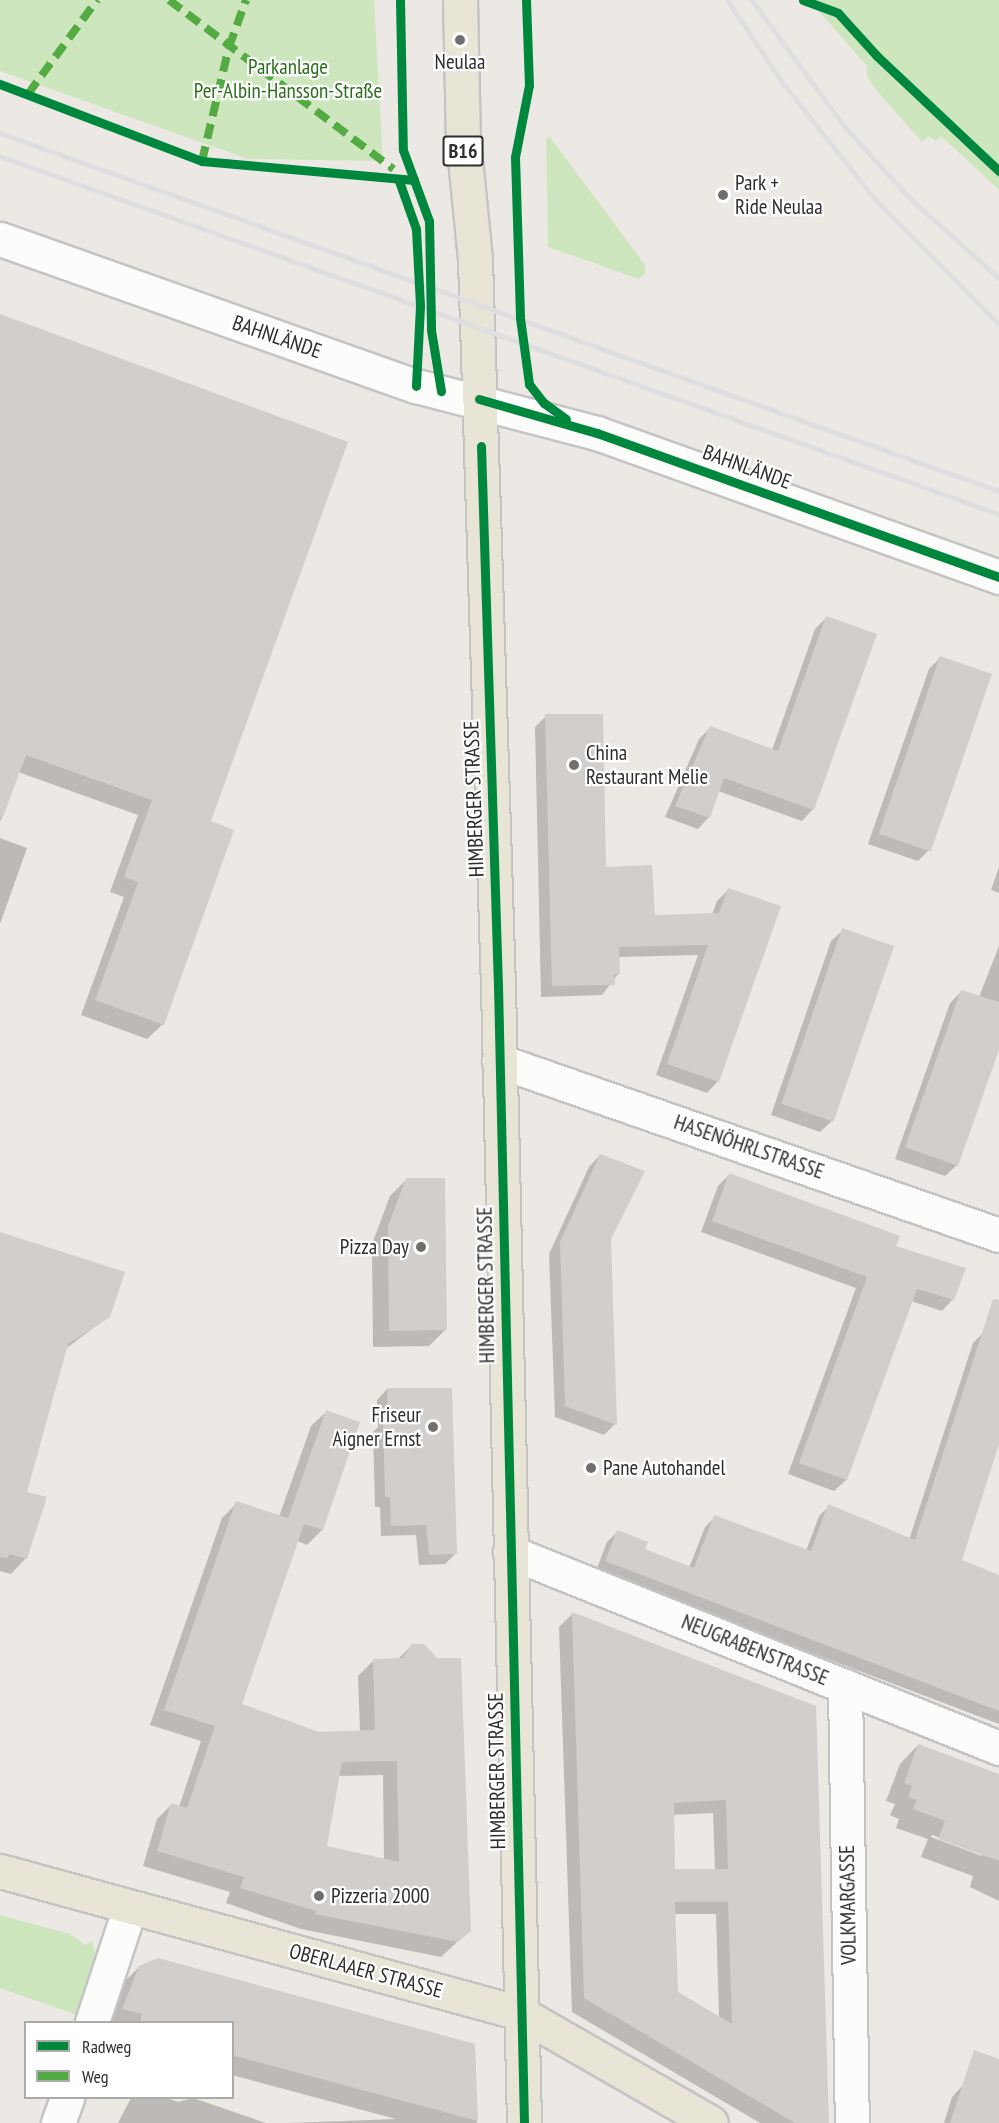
<!DOCTYPE html>
<meta charset="utf-8">
<style>
body{margin:0}
#map{position:relative;width:999px;height:2123px;overflow:hidden;background:#ece8e4;font-family:"PT Sans Narrow",sans-serif}
div>[style]{position:absolute}
[style*='--x']{left:calc(var(--x)*1px);top:calc(var(--y)*1px);width:calc(var(--w)*1px);rotate:calc(var(--a)*1deg)}
.green>*{inset:0;background:#cee6be}
.shadow>*{inset:0;background:#0003}
.building>*{inset:0;background:#d1cecb;transform-origin:0 0}
.roads{filter:drop-shadow(2px 0 #c5c4c5) drop-shadow(-2px 0 #c5c4c5) drop-shadow(0 2px #c5c4c5) drop-shadow(0 -2px #c5c4c5)}
.minor>*{height:33px;margin:-16.5px;padding:0 16.5px;transform-origin:16.5px;border-radius:16.5px;background:#fcfcfb}
.major>*{height:33px;margin:-16.5px;padding:0 16.5px;transform-origin:16.5px;border-radius:16.5px;background:#e8e4d6}
.rail>*{height:4.5px;margin:-2.25px;padding:0 2.25px;transform-origin:2.25px;border-radius:2.25px;background:#dfdfe1}
.quiet>*{height:8px;margin-top:-4px;transform-origin:0;background:repeating-linear-gradient(90deg,#54ab44 0 15px,transparent 0 23px)}
.cycleway>*{height:9px;margin:-4.5px;padding:0 4.5px;transform-origin:4.5px;border-radius:4.5px;background:#00873e}
.dots>*{width:16px;height:16px;translate:-50% -50%;box-sizing:border-box;border:3px solid #fff;border-radius:50%}
span{translate:-50% -50%;white-space:nowrap;text-align:center;line-height:1.15;-webkit-text-stroke:4.5px #fff;paint-order:stroke}
.shield-label span{padding:2px 4px;background:#fff;border:2px solid;border-radius:4px;-webkit-text-stroke-width:0}
.shield-label{font-size:20px;color:#2e2e2e;font-weight:700}
.poi-label{font-size:21px;color:#2e2e2e}
.left{translate:0 -50%;text-align:left}
.right{translate:-100% -50%;text-align:right}
.park-label{font-size:21px;color:#2c6e1b}
.street-label{font-size:21px;color:#2e2e2e}
.legend{position:absolute;left:24px;top:2021px;width:210px;height:78px;box-sizing:border-box;background:#fff;border:2px solid #ababab;margin:0;padding:8px 10px;list-style:none;font-size:18px;color:#2e2e2e}
.legend li{display:flex;align-items:center;gap:12px;height:30px}
.legend b{width:30px;border:2px solid #ababab}
</style>
<div id="map">
<div class="green">
<i style="clip-path:polygon(0 0,374px 0,383px 161px,248px 159px,0 71px)"></i>
<i style="clip-path:polygon(809px 0,999px 0,999px 190px,941px 136px,936px 141px,929px 136px,922px 142px,877px 91px,867px 76px,867px 66px)"></i>
<i style="clip-path:polygon(550px 137px,645px 265px,645px 273px,639px 279px,548px 247px,546px 138px)"></i>
<i style="clip-path:polygon(0 1915px,70px 1934px,86px 1945px,92px 1941px,97px 1961px,80px 2016px,0 1988px)"></i>
</div>
<div class="shadow">
<i style="clip-path:polygon(0 318px,209px 822px,163px 1024px,147px 1039px,81px 1015px,124px 897px,110px 892px,138px 815px,18px 772px,0 822px)"></i>
<i style="clip-path:polygon(826px 618px,813px 809px,802px 821px,718px 791px,709px 817px,698px 829px,665px 817px,699px 739px,710px 728px,772px 750px,815px 629px)"></i>
<i style="clip-path:polygon(940px 658px,929px 850px,918px 861px,868px 844px,929px 669px)"></i>
<i style="clip-path:polygon(546px 716px,605px 869px,654px 917px,712px 915px,717px 901px,728px 890px,718px 1081px,707px 1093px,656px 1075px,698px 955px,618px 957px,618px 974px,602px 995px,541px 997px,535px 727px)"></i>
<i style="clip-path:polygon(0 838px,27px 848px,0 924px)"></i>
<i style="clip-path:polygon(999px 867px,999px 893px,991px 890px)"></i>
<i style="clip-path:polygon(843px 930px,832px 1121px,820px 1132px,771px 1115px,831px 941px)"></i>
<i style="clip-path:polygon(999px 946px,999px 1045px,957px 1165px,945px 1176px,895px 1159px,950px 1003px,961px 992px,979px 997px)"></i>
<i style="clip-path:polygon(600px 1155px,610px 1239px,615px 1424px,604px 1435px,555px 1417px,549px 1254px,589px 1167px)"></i>
<i style="clip-path:polygon(729px 1175px,953px 1299px,942px 1311px,911px 1301px,846px 1480px,834px 1491px,788px 1474px,856px 1288px,701px 1232px,718px 1186px)"></i>
<i style="clip-path:polygon(407px 1179px,446px 1329px,429px 1346px,373px 1347px,372px 1244px,390px 1196px)"></i>
<i style="clip-path:polygon(0 1234px,109px 1316px,64px 1350px,25px 1493px,26px 1558px,11px 1574px,0 1571px)"></i>
<i style="clip-path:polygon(983px 1333px,999px 1338px,999px 1439px,960px 1561px,999px 1577px,999px 1724px,596px 1571px,607px 1542px,617px 1532px,643px 1550px,689px 1568px,705px 1527px,715px 1517px,806px 1551px,819px 1516px,829px 1506px,909px 1540px,973px 1343px)"></i>
<i style="clip-path:polygon(387px 1389px,456px 1553px,445px 1564px,419px 1565px,416px 1535px,381px 1536px,380px 1507px,375px 1507px,373px 1432px,378px 1427px,377px 1400px)"></i>
<i style="clip-path:polygon(evenodd,326px 1412px,358px 1423px,322px 1530px,307px 1545px,297px 1541px,240px 1705px,319px 1733px,360px 1732px,358px 1676px,373px 1661px,397px 1660px,411px 1646px,436px 1660px,470px 1930px,441px 1957px,301px 1929px,226px 1903px,230px 1892px,143px 1866px,157px 1819px,172px 1804px,179px 1807px,201px 1741px,150px 1725px,222px 1518px,237px 1503px,279px 1517px,311px 1426px,326px 1412px,383px 1775px,384px 1860px,325px 1847px,338px 1776px,383px 1775px)"></i>
<i style="clip-path:polygon(evenodd,572px 1614px,815px 1707px,827px 2123px,760px 2123px,572px 2012px,559px 1627px,572px 1614px,713px 1813px,715px 1870px,674px 1870px,672px 1815px,713px 1813px,572px 1614px,674px 1914px,716px 1914px,719px 2018px,676px 1992px,674px 1914px)"></i>
<i style="clip-path:polygon(evenodd,918px 1745px,999px 1775px,999px 1901px,970px 1887px,973px 1876px,921px 1857px,928px 1839px,896px 1828px,899px 1819px,890px 1815px,895px 1804px,886px 1801px,900px 1764px,918px 1745px,932px 1835px,982px 1853px,982px 1856px,931px 1837px,932px 1835px)"></i>
<i style="clip-path:polygon(139px 1967px,474px 2045px,477px 2123px,288px 2123px,396px 2119px,232px 2075px,232px 2022px,108px 2022px,123px 1983px)"></i>
<i style="clip-path:polygon(999px 2069px,999px 2123px,927px 2123px,944px 2123px,952px 2097px,963px 2085px)"></i>
<i style="clip-path:polygon(131px 2098px,167px 2098px,178px 2102px,193px 2098px,266px 2123px,118px 2123px)"></i>
</div>
<div class="building">
<i style="clip-path:polygon(0 314px,348px 442px,211px 821px,234px 830px,164px 1025px,95px 1000px,138px 882px,124px 877px,152px 800px,26px 755px,3px 817px,0 817px)"></i>
<i style="clip-path:polygon(826px 616px,877px 634px,814px 810px,724px 778px,710px 818px,675px 806px,710px 726px,778px 751px)"></i>
<i style="left:940px;top:656px;width:55px;height:188px;rotate:19deg"></i>
<i style="clip-path:polygon(545px 714px,603px 714px,606px 867px,652px 865px,655px 915px,719px 913px,728px 888px,781px 906px,719px 1082px,667px 1064px,708px 945px,619px 947px,620px 974px,614px 974px,615px 985px,552px 986px)"></i>
<i style="left:842px;top:928px;width:55px;height:186px;rotate:19deg"></i>
<i style="clip-path:polygon(961px 990px,999px 1002px,999px 1050px,958px 1166px,905px 1147px)"></i>
<i style="clip-path:polygon(600px 1154px,645px 1171px,611px 1239px,617px 1425px,565px 1406px,560px 1242px)"></i>
<i style="clip-path:polygon(729px 1173px,900px 1236px,896px 1246px,966px 1268px,954px 1300px,917px 1289px,847px 1480px,799px 1463px,867px 1277px,712px 1221px)"></i>
<i style="clip-path:polygon(406px 1178px,445px 1178px,447px 1330px,389px 1331px,388px 1226px)"></i>
<i style="clip-path:polygon(0 1232px,125px 1272px,110px 1317px,68px 1344px,27px 1492px,47px 1497px,27px 1559px,9px 1554px,8px 1558px,0 1557px)"></i>
<i style="clip-path:polygon(993px 1299px,999px 1300px,999px 1444px,962px 1560px,999px 1575px,999px 1711px,605px 1561px,617px 1530px,648px 1542px,645px 1549px,694px 1568px,714px 1515px,811px 1551px,828px 1504px,915px 1540px)"></i>
<i style="clip-path:polygon(387px 1388px,452px 1388px,457px 1554px,429px 1555px,426px 1525px,391px 1526px,390px 1497px,385px 1497px,383px 1420px,388px 1420px)"></i>
<i style="clip-path:polygon(evenodd,326px 1410px,360px 1422px,323px 1530px,304px 1524px,242px 1704px,319px 1732px,375px 1730px,373px 1659px,403px 1658px,411px 1644px,424px 1644px,437px 1658px,461px 1658px,471px 1931px,458px 1942px,315px 1914px,316px 1911px,240px 1888px,244px 1877px,157px 1851px,171px 1803px,187px 1808px,215px 1726px,164px 1710px,236px 1501px,288px 1518px,326px 1410px,397px 1761px,399px 1862px,327px 1846px,342px 1762px,397px 1761px)"></i>
<i style="clip-path:polygon(evenodd,572px 1612px,816px 1706px,829px 2123px,795px 2123px,584px 1998px,572px 1612px,726px 1800px,728px 1869px,675px 1869px,674px 1803px,726px 1800px,572px 1612px,675px 1902px,728px 1902px,732px 2024px,678px 1992px,675px 1902px)"></i>
<i style="clip-path:polygon(918px 1744px,999px 1774px,999px 1861px,938px 1839px,945px 1821px,913px 1809px,917px 1800px,908px 1797px,912px 1786px,904px 1783px)"></i>
<i style="clip-path:polygon(158px 1958px,475px 2044px,478px 2121px,232px 2055px,232px 2022px,140px 2022px,142px 2014px,122px 2009px,139px 1966px)"></i>
<i style="clip-path:polygon(974px 2050px,999px 2059px,999px 2123px,950px 2123px)"></i>
</div>
<div class="roads">
<div class="minor">
<i style="--x:0;--y:239;--w:441;--a:19.5"></i>
<i style="--x:416;--y:386;--w:187;--a:14.6"></i>
<i style="--x:597;--y:433;--w:427;--a:19.7"></i>
<i style="--x:499;--y:1061;--w:529;--a:19.19"></i>
<i style="--x:510;--y:1552;--w:527;--a:21.84"></i>
<i style="--x:845;--y:1686;--w:437;--a:89.1"></i>
<i style="--x:92;--y:2022;--w:121;--a:-71.7"></i>
<i style="--x:58;--y:2123;--w:27;--a:-70"></i>
</div>
<div class="major">
<i style="--x:460;--y:0;--w:139;--a:88.8"></i>
<i style="--x:463;--y:139;--w:122;--a:84.3"></i>
<i style="--x:475;--y:260;--w:726;--a:88.19"></i>
<i style="--x:498;--y:986;--w:1137;--a:88.69"></i>
<i style="--x:0;--y:1871;--w:539;--a:15.27"></i>
<i style="--x:520;--y:2013;--w:220;--a:29.9"></i>
</div>
</div>
<div class="rail">
<i style="--x:728;--y:0;--w:100;--a:56.5"></i>
<i style="--x:783;--y:83;--w:147;--a:51.6"></i>
<i style="--x:874;--y:198;--w:177;--a:45.2"></i>
<i style="--x:752;--y:0;--w:157;--a:53.8"></i>
<i style="--x:845;--y:127;--w:98;--a:47.5"></i>
<i style="--x:911;--y:199;--w:118;--a:41.9"></i>
<i style="--x:0;--y:133;--w:1061;--a:19.72"></i>
<i style="--x:0;--y:156;--w:1061;--a:19.72"></i>
</div>
<div class="quiet">
<i style="--x:169;--y:0;--w:281;--a:37"></i>
<i style="--x:28;--y:94;--w:117;--a:-53.7"></i>
<i style="--x:202;--y:161;--w:117;--a:-76.7"></i>
<i style="--x:229;--y:47;--w:50;--a:-70.1"></i>
</div>
<div class="cycleway">
<i style="--x:400;--y:0;--w:150;--a:88.9"></i>
<i style="--x:403;--y:150;--w:76;--a:69.9"></i>
<i style="--x:429;--y:221;--w:109;--a:88.9"></i>
<i style="--x:431;--y:330;--w:62;--a:80.7"></i>
<i style="--x:526;--y:0;--w:85;--a:88"></i>
<i style="--x:529;--y:85;--w:73;--a:101"></i>
<i style="--x:515;--y:157;--w:161;--a:88.2"></i>
<i style="--x:520;--y:318;--w:67;--a:82.2"></i>
<i style="--x:529;--y:384;--w:24;--a:52"></i>
<i style="--x:544;--y:403;--w:27;--a:36"></i>
<i style="--x:803;--y:0;--w:37;--a:20"></i>
<i style="--x:838;--y:13;--w:58;--a:47.8"></i>
<i style="--x:877;--y:56;--w:168;--a:43.3"></i>
<i style="--x:0;--y:84;--w:216;--a:20.9"></i>
<i style="--x:202;--y:161;--w:213;--a:5.1"></i>
<i style="--x:399;--y:181;--w:51;--a:70.5"></i>
<i style="--x:416;--y:229;--w:77;--a:87"></i>
<i style="--x:420;--y:306;--w:80;--a:92.9"></i>
<i style="--x:479;--y:399;--w:123;--a:16.1"></i>
<i style="--x:597;--y:433;--w:427;--a:19.7"></i>
<i style="--x:481;--y:446;--w:540;--a:88.2"></i>
<i style="--x:498;--y:986;--w:1137;--a:88.69"></i>
</div>
<div class="dots">
<i style="left:460px;top:40px;background:#706f6e"></i>
<i style="left:723px;top:195px;background:#706f6e"></i>
<i style="left:574px;top:765px;background:#706f6e"></i>
<i style="left:421px;top:1247px;background:#706f6e"></i>
<i style="left:433px;top:1427px;background:#706f6e"></i>
<i style="left:591px;top:1468px;background:#706f6e"></i>
<i style="left:319px;top:1896px;background:#706f6e"></i>
</div>
<div class="shield-label">
<span style="left:463px;top:151px">B16</span>
</div>
<div class="poi-label">
<span style="left:460px;top:62px">Neulaa</span>
<span class="left" style="left:735px;top:195px">Park +<br>Ride Neulaa</span>
<span class="left" style="left:586px;top:765px">China<br>Restaurant Melie</span>
<span class="right" style="left:409px;top:1247px">Pizza Day</span>
<span class="right" style="left:421px;top:1427px">Friseur<br>Aigner Ernst</span>
<span class="left" style="left:603px;top:1468px">Pane Autohandel</span>
<span class="left" style="left:331px;top:1896px">Pizzeria 2000</span>
</div>
<div class="park-label">
<span style="left:288px;top:79px">Parkanlage<br>Per-Albin-Hansson-Straße</span>
</div>
<div class="street-label">
<span style="left:277px;top:337px;rotate:19deg">BAHNLÄNDE</span>
<span style="left:747px;top:467px;rotate:20deg">BAHNLÄNDE</span>
<span style="left:474px;top:799px;rotate:-92deg">HIMBERGER STRASSE</span>
<span style="left:749px;top:1147px;rotate:19deg">HASENÖHRLSTRASSE</span>
<span style="left:486px;top:1285px;rotate:-91deg">HIMBERGER STRASSE</span>
<span style="left:755px;top:1650px;rotate:22deg">NEUGRABENSTRASSE</span>
<span style="left:497px;top:1771px;rotate:-91deg">HIMBERGER STRASSE</span>
<span style="left:848px;top:1905px;rotate:-91deg">VOLKMARGASSE</span>
<span style="left:366px;top:1971px;rotate:15deg">OBERLAAER STRASSE</span>
</div>
<ul class="legend">
<li><b style="height:8px;background:#00873e"></b>Radweg</li>
<li><b style="height:8px;background:#54ab44"></b>Weg</li>
</ul>
</div>
